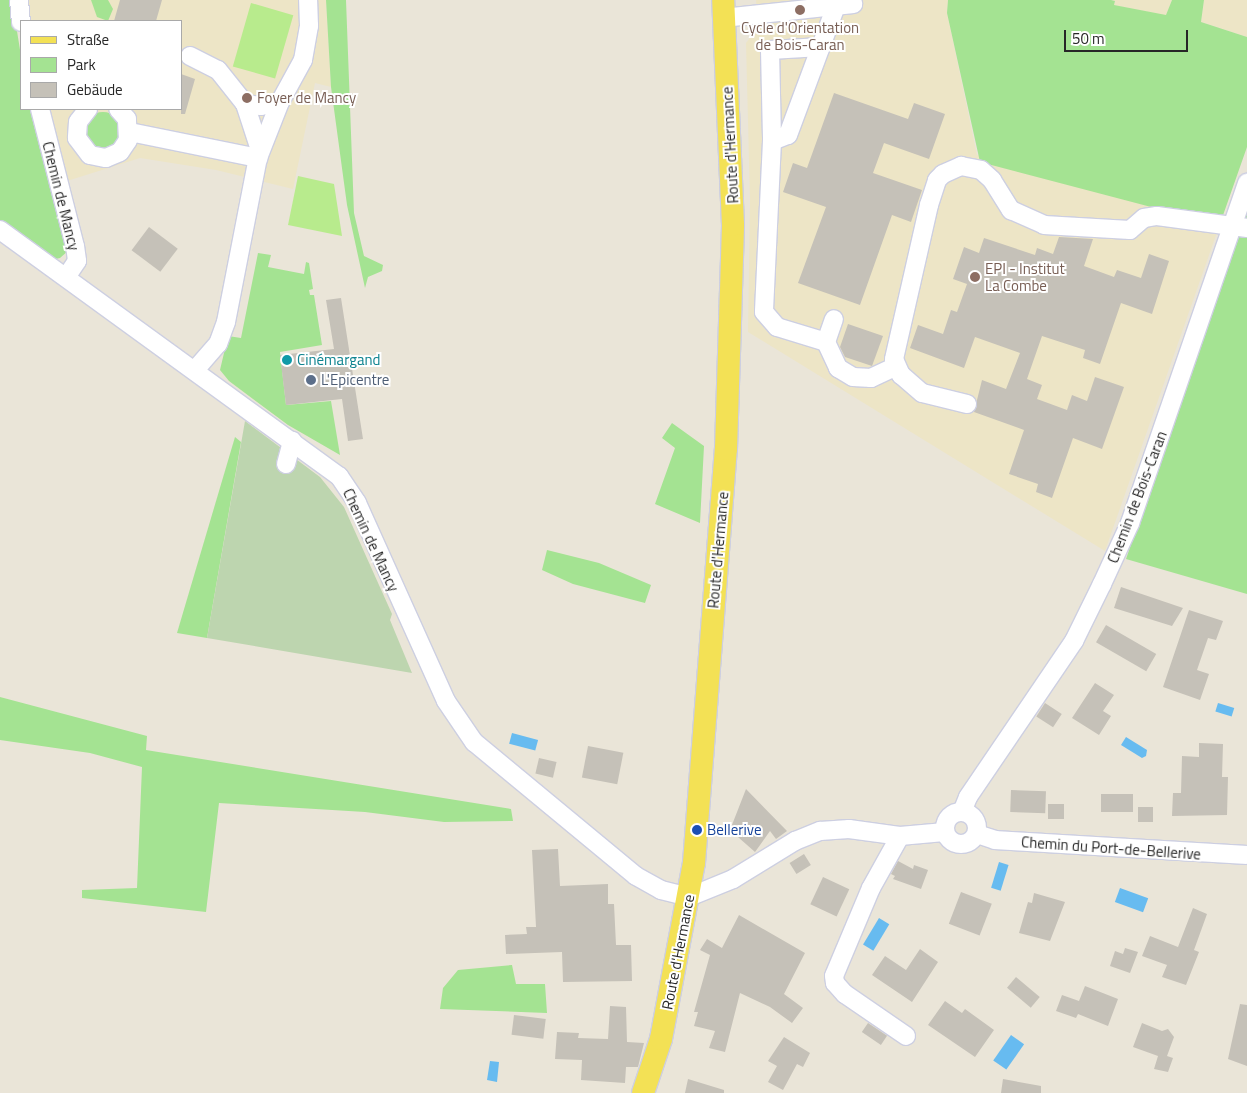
<!DOCTYPE html>
<meta charset="utf-8">
<style>
body{margin:0}
#map{position:relative;width:1247px;height:1093px;overflow:hidden;background:#eae5d8;font-family:"Titillium Web",sans-serif}
div>[style]{position:absolute}
[style*='--x']{left:calc(var(--x)*1px);top:calc(var(--y)*1px);width:calc(var(--w)*1px);rotate:calc(var(--a)*1deg)}
.education>*{inset:0;background:#ede5c6}
.green>*{inset:0;background:#a4e392}
.round{border-radius:50%}
.cemetery>*{inset:0;background:#bdd5af}
.pitch>*{inset:0;background:#b8eb8d;transform-origin:0 0}
.water>*{inset:0;background:#67bbf0;transform-origin:0 0}
.building>*{inset:0;background:#c5c1b8;transform-origin:0 0}
.roads{filter:drop-shadow(1px 0 #cdcfe1) drop-shadow(-1px 0 #cdcfe1) drop-shadow(0 1px #cdcfe1) drop-shadow(0 -1px #cdcfe1)}
.minor>*{height:18px;margin:-9px;padding:0 9px;transform-origin:9px;border-radius:9px;background:#fff}
.minor>.ring{margin:-9px;padding:0;box-sizing:content-box;background:none;border:18px solid #fff;border-radius:50%}
.major>*{height:22px;margin:-11px;padding:0 11px;transform-origin:11px;border-radius:11px;background:#f3e155}
.dots>*{width:14px;height:14px;translate:-50% -50%;box-sizing:border-box;border:2px solid #fff;border-radius:50%}
span{translate:-50% -50%;white-space:nowrap;text-align:center;line-height:1.15;-webkit-text-stroke:4px #fff;paint-order:stroke}
.education-label{font-size:15px;color:#785e54}
.left{translate:0 -50%;text-align:left}
.street-label{font-size:15px;color:#272727}
.culture-label{font-size:15px;color:#0d838f}
.service-label{font-size:15px;color:#4e5e75}
.transit-label{font-size:15px;color:#164399}
.legend{position:absolute;left:20px;top:20px;width:162px;height:90px;box-sizing:border-box;background:#fff;border:1px solid #a9a9a9;margin:0;padding:6px 9px;list-style:none;font-size:15px;color:#272727}
.legend li{display:flex;align-items:center;gap:10px;height:25px}
.legend b{width:25px;border:1px solid #a9a9a9}
.scale{position:absolute;left:1064px;top:30px;width:124px;height:22px;box-sizing:border-box;border:2px solid #272727;border-top:0;padding-left:6px;font-size:15px;line-height:18px;white-space:nowrap;color:#272727;-webkit-text-stroke:4px #fff;paint-order:stroke}
</style>
<div id="map">
<div class="education">
<i style="clip-path:polygon(25px 0,326px 0,331px 87px,315px 83px,293px 189px,216px 170px,140px 158px,67px 181px,47px 109px,181px 109px,181px 21px,28px 21px)"></i>
<i style="clip-path:polygon(756px 0,948px 0,947px 13px,977px 155px,1214px 214px,1221px 221px,1105px 551px,748px 332px,750px 201px,746px 43px,758px 27px)"></i>
<i style="clip-path:polygon(1111px 0,1172px 0,1166px 16px,1114px 5px,1115px 1px)"></i>
<i style="clip-path:polygon(1204px 0,1247px 0,1247px 37px,1201px 22px)"></i>
</div>
<div class="green">
<i style="clip-path:polygon(0 0,12px 0,21px 56px,21px 109px,33px 109px,69px 250px,60px 258px,51px 260px,0 220px)"></i>
<i style="clip-path:polygon(91px 0,108px 0,113px 9px,108px 21px,97px 17px)"></i>
<i style="clip-path:polygon(326px 0,346px 0,354px 213px,364px 256px,383px 265px,382px 271px,368px 277px,365px 288px,347px 205px,331px 87px)"></i>
<i style="clip-path:polygon(948px 0,1111px 0,1115px 1px,1114px 5px,1166px 15px,1172px 0,1204px 0,1201px 22px,1247px 37px,1247px 147px,1221px 221px,1214px 214px,1204px 213px,1193px 218px,980px 162px,947px 13px)"></i>
<i class="round" style="left:84px;top:112px;width:38px;height:38px"></i>
<i style="clip-path:polygon(1247px 207px,1247px 594px,1126px 559px)"></i>
<i style="clip-path:polygon(258px 253px,271px 255px,268px 267px,304px 274px,306px 262px,309px 263px,313px 289px,309px 290px,310px 295px,314px 295px,322px 345px,280px 352px,286px 405px,331px 401px,340px 455px,288px 425px,229px 381px,220px 370px,228px 336px,241px 338px)"></i>
<i style="clip-path:polygon(672px 423px,704px 446px,700px 523px,655px 504px,675px 448px,662px 438px)"></i>
<i style="clip-path:polygon(235px 437px,241px 442px,207px 638px,177px 633px)"></i>
<i style="clip-path:polygon(547px 550px,599px 563px,651px 585px,645px 603px,573px 584px,542px 570px)"></i>
<i style="clip-path:polygon(0 697px,147px 736px,146px 750px,511px 809px,513px 821px,444px 822px,365px 812px,219px 803px,206px 912px,82px 898px,82px 890px,137px 888px,142px 767px,90px 753px,0 740px)"></i>
<i style="clip-path:polygon(512px 965px,516px 984px,545px 984px,547px 1013px,440px 1009px,443px 988px,458px 970px)"></i>
</div>
<div class="cemetery">
<i style="clip-path:polygon(245px 421px,320px 477px,344px 507px,392px 614px,390px 620px,412px 673px,207px 638px)"></i>
</div>
<div class="pitch">
<i style="left:251px;top:3px;width:44px;height:66px;rotate:16deg"></i>
<i style="clip-path:polygon(298px 176px,334px 184px,342px 236px,288px 225px)"></i>
</div>
<div class="water">
<i style="left:1218px;top:703px;width:17px;height:9px;rotate:17deg"></i>
<i style="left:512px;top:733px;width:27px;height:11px;rotate:15deg"></i>
<i style="clip-path:polygon(1126px 737px,1147px 750px,1146px 756px,1142px 758px,1121px 745px)"></i>
<i style="left:999px;top:862px;width:10px;height:27px;rotate:17deg"></i>
<i style="left:1120px;top:888px;width:30px;height:15px;rotate:20deg"></i>
<i style="left:879px;top:918px;width:12px;height:31px;rotate:31deg"></i>
<i style="left:1011px;top:1035px;width:16px;height:31px;rotate:35deg"></i>
<i style="clip-path:polygon(490px 1061px,499px 1062px,497px 1082px,487px 1080px)"></i>
</div>
<div class="building">
<i style="clip-path:polygon(120px 0,162px 0,156px 21px,114px 21px)"></i>
<i style="clip-path:polygon(181px 74px,195px 79px,185px 114px,181px 114px)"></i>
<i style="clip-path:polygon(834px 93px,908px 119px,914px 103px,945px 114px,929px 159px,884px 143px,873px 173px,922px 190px,911px 222px,892px 215px,860px 305px,798px 283px,826px 207px,783px 192px,793px 163px,807px 168px)"></i>
<i style="left:149px;top:227px;width:36px;height:29px;rotate:37deg"></i>
<i style="clip-path:polygon(1059px 237px,1093px 239px,1084px 266px,1114px 277px,1117px 270px,1141px 278px,1149px 254px,1169px 261px,1152px 314px,1121px 303px,1100px 364px,1083px 358px,1085px 350px,1042px 336px,1027px 379px,1042px 385px,1037px 399px,1067px 410px,1072px 395px,1087px 401px,1095px 377px,1124px 387px,1102px 449px,1073px 438px,1052px 498px,1036px 492px,1038px 484px,1009px 474px,1024px 430px,974px 412px,982px 380px,1006px 389px,1020px 353px,975px 337px,964px 368px,910px 348px,918px 325px,943px 334px,951px 310px,957px 312px,967px 284px,953px 279px,964px 247px,979px 253px,984px 238px,1035px 255px,1037px 248px,1053px 254px)"></i>
<i style="clip-path:polygon(341px 298px,363px 439px,348px 441px,342px 399px,286px 405px,280px 355px,334px 349px,326px 300px)"></i>
<i style="clip-path:polygon(848px 324px,883px 336px,872px 366px,845px 357px,840px 347px)"></i>
<i style="clip-path:polygon(1121px 587px,1183px 608px,1172px 626px,1114px 608px)"></i>
<i style="clip-path:polygon(1189px 610px,1223px 621px,1216px 640px,1208px 638px,1197px 670px,1209px 674px,1200px 700px,1163px 687px)"></i>
<i style="left:1106px;top:625px;width:58px;height:20px;rotate:30deg"></i>
<i style="clip-path:polygon(1095px 683px,1114px 695px,1103px 711px,1111px 716px,1099px 735px,1072px 718px)"></i>
<i style="left:1045px;top:703px;width:20px;height:16px;rotate:33deg"></i>
<i style="clip-path:polygon(1199px 743px,1223px 744px,1222px 777px,1228px 777px,1227px 815px,1172px 816px,1173px 793px,1181px 793px,1182px 756px,1199px 757px)"></i>
<i style="left:588px;top:746px;width:36px;height:32px;rotate:11deg"></i>
<i style="left:539px;top:758px;width:18px;height:16px;rotate:13deg"></i>
<i style="clip-path:polygon(746px 789px,787px 831px,776px 839px,770px 831px,755px 852px,730px 830px)"></i>
<i style="left:1011px;top:790px;width:35px;height:22px;rotate:2deg"></i>
<i style="left:1101px;top:794px;width:32px;height:18px"></i>
<i style="left:1048px;top:804px;width:16px;height:15px"></i>
<i style="left:1138px;top:807px;width:15px;height:15px"></i>
<i style="clip-path:polygon(558px 849px,560px 886px,608px 884px,608px 904px,614px 904px,616px 945px,631px 945px,632px 981px,563px 982px,562px 952px,506px 954px,505px 935px,527px 934px,526px 927px,536px 927px,532px 850px)"></i>
<i style="left:804px;top:854px;width:13px;height:17px;rotate:58deg"></i>
<i style="clip-path:polygon(898px 861px,913px 869px,914px 865px,928px 870px,921px 889px,893px 879px,895px 876px,891px 874px)"></i>
<i style="left:823px;top:877px;width:29px;height:30px;rotate:25deg"></i>
<i style="left:961px;top:892px;width:33px;height:34px;rotate:21deg"></i>
<i style="clip-path:polygon(1034px 893px,1065px 902px,1050px 941px,1019px 933px,1028px 902px,1032px 903px)"></i>
<i style="clip-path:polygon(1193px 908px,1207px 914px,1194px 950px,1199px 952px,1186px 985px,1162px 977px,1167px 965px,1142px 956px,1150px 936px,1178px 947px)"></i>
<i style="clip-path:polygon(739px 915px,805px 953px,784px 994px,803px 1008px,792px 1023px,770px 1007px,740px 993px,725px 1052px,709px 1048px,715px 1031px,694px 1026px,698px 1012px,694px 1012px,710px 955px,700px 950px,707px 939px,722px 948px)"></i>
<i style="clip-path:polygon(1125px 948px,1138px 952px,1130px 973px,1110px 966px,1115px 951px,1123px 954px)"></i>
<i style="clip-path:polygon(920px 949px,938px 962px,912px 1002px,872px 975px,885px 956px,906px 970px)"></i>
<i style="left:1016px;top:977px;width:31px;height:14px;rotate:40deg"></i>
<i style="clip-path:polygon(1085px 986px,1118px 999px,1108px 1026px,1078px 1014px,1076px 1018px,1056px 1011px,1062px 995px,1079px 1001px)"></i>
<i style="clip-path:polygon(945px 1001px,962px 1013px,965px 1009px,994px 1030px,975px 1057px,928px 1025px)"></i>
<i style="clip-path:polygon(1240px 1004px,1247px 1005px,1247px 1066px,1228px 1059px)"></i>
<i style="clip-path:polygon(610px 1006px,626px 1007px,627px 1042px,644px 1043px,638px 1067px,626px 1067px,625px 1083px,581px 1080px,582px 1060px,555px 1059px,557px 1032px,579px 1033px,578px 1038px,608px 1039px)"></i>
<i style="left:514px;top:1015px;width:32px;height:20px;rotate:7deg"></i>
<i style="left:868px;top:1023px;width:23px;height:11px;rotate:34deg"></i>
<i style="clip-path:polygon(1142px 1023px,1162px 1031px,1168px 1029px,1174px 1037px,1167px 1056px,1173px 1058px,1168px 1072px,1154px 1069px,1158px 1056px,1133px 1047px)"></i>
<i style="clip-path:polygon(784px 1037px,810px 1053px,803px 1067px,797px 1064px,783px 1090px,768px 1082px,777px 1066px,768px 1061px)"></i>
<i style="clip-path:polygon(688px 1079px,724px 1090px,724px 1093px,685px 1093px)"></i>
<i style="clip-path:polygon(1003px 1079px,1041px 1086px,1041px 1093px,1001px 1093px)"></i>
</div>
<div class="roads">
<div class="minor">
<i style="--x:19;--y:0;--w:22;--a:85"></i>
<i style="--x:723;--y:18;--w:131;--a:-6.1"></i>
<i style="--x:821;--y:47;--w:51;--a:176.6"></i>
<i style="--x:770;--y:50;--w:91;--a:88.7"></i>
<i style="--x:772;--y:141;--w:17;--a:-21"></i>
<i style="--x:788;--y:135;--w:138;--a:-69.6"></i>
<i style="--x:190;--y:56;--w:31;--a:27"></i>
<i style="--x:218;--y:70;--w:43;--a:51.5"></i>
<i style="--x:245;--y:104;--w:16;--a:7"></i>
<i style="--x:261;--y:106;--w:19;--a:-12"></i>
<i style="--x:245;--y:104;--w:48;--a:71.9"></i>
<i style="--x:40;--y:109;--w:141;--a:75.7"></i>
<i style="--x:75;--y:246;--w:15;--a:82"></i>
<i style="--x:77;--y:261;--w:18;--a:124"></i>
<i style="--x:88;--y:109;--w:16;--a:128"></i>
<i style="--x:78;--y:122;--w:16;--a:94"></i>
<i style="--x:77;--y:138;--w:21;--a:53"></i>
<i style="--x:90;--y:155;--w:16;--a:11"></i>
<i style="--x:106;--y:158;--w:15;--a:-23"></i>
<i style="--x:120;--y:152;--w:14;--a:-56"></i>
<i style="--x:128;--y:140;--w:21;--a:-93"></i>
<i style="--x:127;--y:119;--w:13;--a:-132"></i>
<i style="--x:130;--y:132;--w:131;--a:11.5"></i>
<i style="--x:772;--y:141;--w:171;--a:92.7"></i>
<i style="--x:764;--y:312;--w:20;--a:49"></i>
<i style="--x:777;--y:327;--w:51;--a:17"></i>
<i style="--x:826;--y:342;--w:24;--a:-71"></i>
<i style="--x:0;--y:230;--w:419;--a:36"></i>
<i style="--x:339;--y:476;--w:32;--a:56"></i>
<i style="--x:357;--y:503;--w:217;--a:65.8"></i>
<i style="--x:446;--y:701;--w:50;--a:55.7"></i>
<i style="--x:474;--y:742;--w:210;--a:39.6"></i>
<i style="--x:636;--y:876;--w:29;--a:29"></i>
<i style="--x:661;--y:890;--w:29;--a:14"></i>
<i style="--x:689;--y:897;--w:48;--a:-22.2"></i>
<i style="--x:733;--y:879;--w:73;--a:-31.5"></i>
<i style="--x:795;--y:841;--w:27;--a:-22"></i>
<i style="--x:820;--y:831;--w:29;--a:-4"></i>
<i style="--x:849;--y:829;--w:51;--a:7.8"></i>
<i style="--x:900;--y:836;--w:45;--a:-5.1"></i>
<i style="--x:826;--y:342;--w:29;--a:65"></i>
<i style="--x:838;--y:368;--w:17;--a:31"></i>
<i style="--x:853;--y:377;--w:18;--a:3"></i>
<i style="--x:871;--y:378;--w:26;--a:-25"></i>
<i style="--x:195;--y:370;--w:35;--a:-49"></i>
<i style="--x:218;--y:344;--w:23;--a:-70"></i>
<i style="--x:226;--y:322;--w:167;--a:-79"></i>
<i style="--x:258;--y:158;--w:60;--a:-68.6"></i>
<i style="--x:280;--y:102;--w:48;--a:-61.3"></i>
<i style="--x:303;--y:60;--w:35;--a:-80"></i>
<i style="--x:309;--y:26;--w:26;--a:-92"></i>
<i style="--x:967;--y:404;--w:46;--a:-166.3"></i>
<i style="--x:922;--y:393;--w:28;--a:-139"></i>
<i style="--x:901;--y:375;--w:17;--a:-114"></i>
<i style="--x:894;--y:359;--w:158;--a:-77.2"></i>
<i style="--x:929;--y:205;--w:26;--a:-72"></i>
<i style="--x:937;--y:180;--w:8;--a:-45"></i>
<i style="--x:943;--y:174;--w:20;--a:-24"></i>
<i style="--x:961;--y:166;--w:20;--a:11"></i>
<i style="--x:981;--y:170;--w:15;--a:42"></i>
<i style="--x:992;--y:180;--w:36;--a:58"></i>
<i style="--x:1011;--y:210;--w:36;--a:24"></i>
<i style="--x:1044;--y:225;--w:86;--a:3.3"></i>
<i style="--x:1130;--y:230;--w:18;--a:-41"></i>
<i style="--x:1144;--y:218;--w:13;--a:-9"></i>
<i style="--x:1157;--y:216;--w:91;--a:7.6"></i>
<i style="--x:286;--y:464;--w:24;--a:-75"></i>
<i class="ring" style="left:945px;top:812px;width:14px;height:14px"></i>
<i style="--x:962;--y:812;--w:16;--a:-68"></i>
<i style="--x:968;--y:797;--w:189;--a:-55.8"></i>
<i style="--x:1074;--y:641;--w:64;--a:-63.8"></i>
<i style="--x:1102;--y:584;--w:67;--a:-65.3"></i>
<i style="--x:1130;--y:523;--w:360;--a:-71"></i>
<i style="--x:977;--y:834;--w:19;--a:18"></i>
<i style="--x:995;--y:840;--w:252;--a:3.4"></i>
<i style="--x:900;--y:836;--w:60;--a:119.1"></i>
<i style="--x:871;--y:888;--w:95;--a:112.8"></i>
<i style="--x:834;--y:976;--w:7;--a:82"></i>
<i style="--x:835;--y:983;--w:15;--a:48"></i>
<i style="--x:845;--y:994;--w:74;--a:34.5"></i>
</div>
<div class="major">
<i style="--x:643;--y:1093;--w:57;--a:-71.6"></i>
<i style="--x:661;--y:1039;--w:179;--a:-79.4"></i>
<i style="--x:694;--y:863;--w:415;--a:-85.6"></i>
<i style="--x:726;--y:449;--w:224;--a:-88.2"></i>
<i style="--x:733;--y:225;--w:225;--a:-92.5"></i>
</div>
</div>
<div class="dots">
<i style="left:800px;top:10px;background:#8d6e63"></i>
<i style="left:247px;top:98px;background:#8d6e63"></i>
<i style="left:975px;top:277px;background:#8d6e63"></i>
<i style="left:287px;top:360px;background:#0f9aa8"></i>
<i style="left:311px;top:380px;background:#5c6f8a"></i>
<i style="left:697px;top:830px;background:#1a4fb4"></i>
</div>
<div class="education-label">
<span style="left:800px;top:36px">Cycle d'Orientation<br>de Bois-Caran</span>
<span class="left" style="left:257px;top:98px">Foyer de Mancy</span>
<span class="left" style="left:985px;top:277px">EPI - Institut<br>La Combe</span>
</div>
<div class="street-label">
<span style="left:730px;top:145px;rotate:-93deg">Route d'Hermance</span>
<span style="left:61px;top:196px;rotate:76deg">Chemin de Mancy</span>
<span style="left:1137px;top:497px;rotate:-69deg">Chemin de Bois-Caran</span>
<span style="left:371px;top:540px;rotate:65deg">Chemin de Mancy</span>
<span style="left:718px;top:550px;rotate:-85deg">Route d'Hermance</span>
<span style="left:1111px;top:848px;rotate:4deg">Chemin du Port-de-Bellerive</span>
<span style="left:678px;top:952px;rotate:-79deg">Route d'Hermance</span>
</div>
<div class="culture-label">
<span class="left" style="left:297px;top:360px">Cinémargand</span>
</div>
<div class="service-label">
<span class="left" style="left:321px;top:380px">L'Epicentre</span>
</div>
<div class="transit-label">
<span class="left" style="left:707px;top:830px">Bellerive</span>
</div>
<ul class="legend">
<li><b style="height:6px;background:#f3e155"></b>Straße</li>
<li><b style="height:14px;background:#a4e392"></b>Park</li>
<li><b style="height:14px;background:#c5c1b8"></b>Gebäude</li>
</ul>
<div class="scale">50 m</div>
</div>
